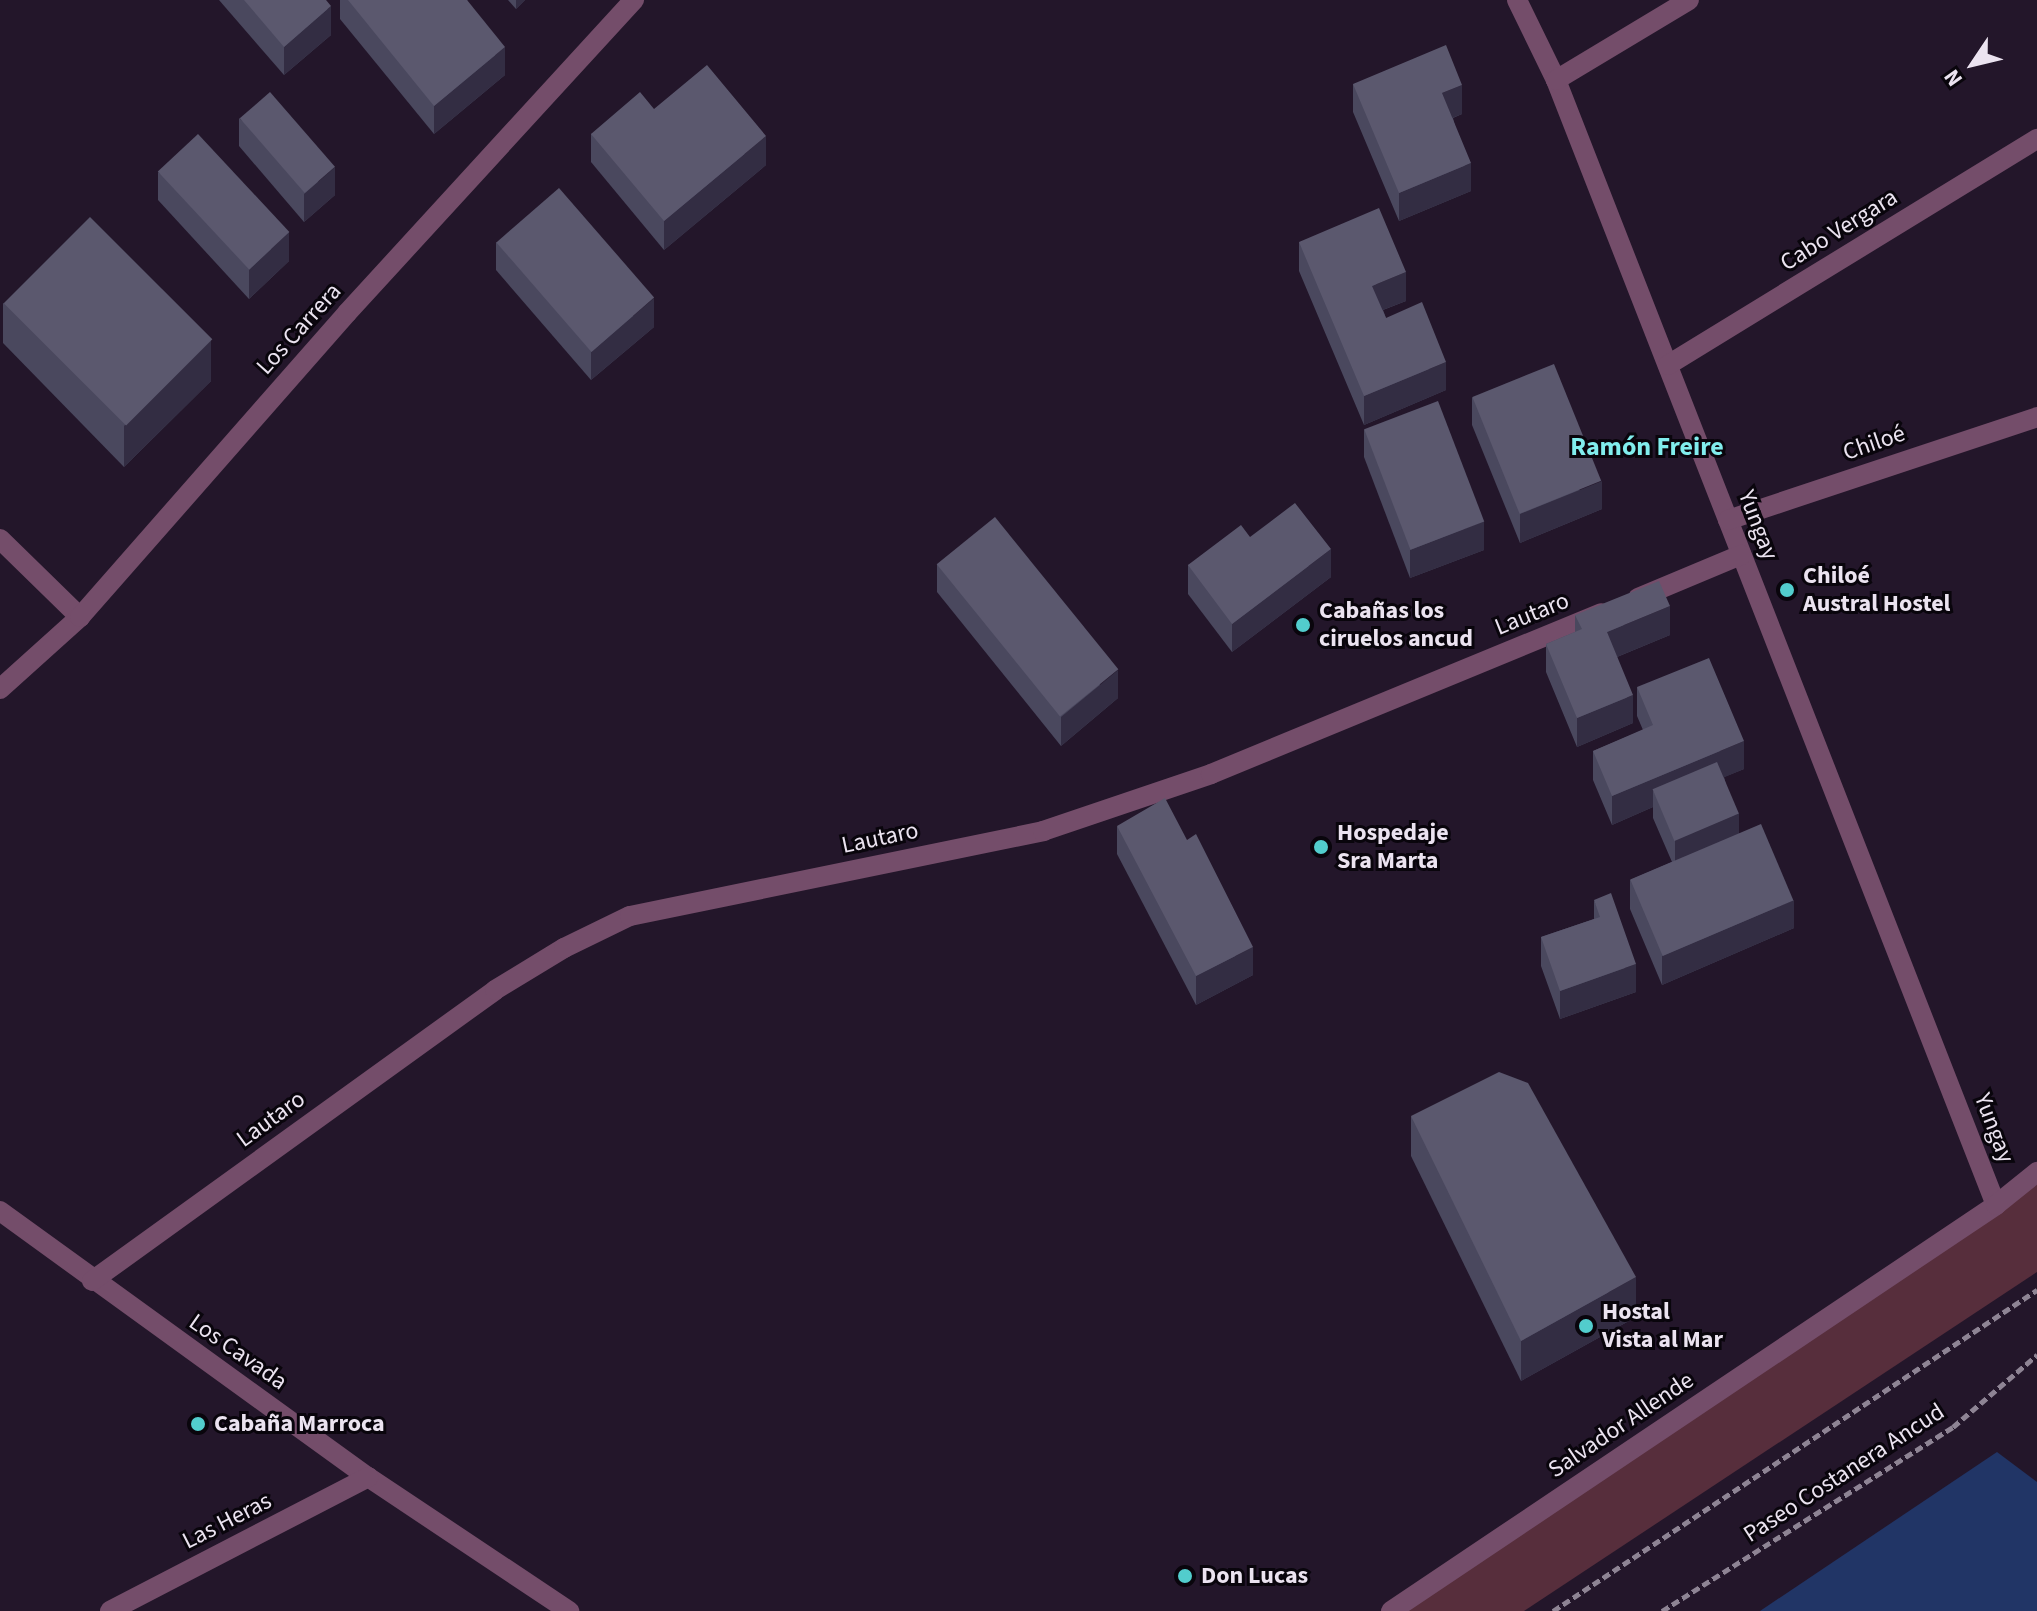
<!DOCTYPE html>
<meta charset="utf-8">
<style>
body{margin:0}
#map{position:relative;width:2037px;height:1611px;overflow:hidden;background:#23162a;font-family:"Source Sans 3",sans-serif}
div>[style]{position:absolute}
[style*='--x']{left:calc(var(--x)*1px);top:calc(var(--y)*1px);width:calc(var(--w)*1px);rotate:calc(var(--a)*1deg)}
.green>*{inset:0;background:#572e3c}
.water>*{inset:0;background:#213566}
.path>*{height:5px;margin-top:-2.5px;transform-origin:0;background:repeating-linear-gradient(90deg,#8e8494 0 8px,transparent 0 12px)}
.minor>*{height:20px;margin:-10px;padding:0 10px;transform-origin:10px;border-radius:10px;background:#744d6a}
.wall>*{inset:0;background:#4a485e}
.shaded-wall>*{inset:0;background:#332d43}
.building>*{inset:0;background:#5b586e;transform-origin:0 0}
.dots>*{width:22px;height:22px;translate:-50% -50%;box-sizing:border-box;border:4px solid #09050c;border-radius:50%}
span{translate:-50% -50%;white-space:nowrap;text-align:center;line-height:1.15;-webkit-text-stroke:6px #09050c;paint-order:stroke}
.street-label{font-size:24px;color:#ebe3f0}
.poi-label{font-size:24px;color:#ebe3f0;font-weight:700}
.left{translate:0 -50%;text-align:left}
.neighbourhood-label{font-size:26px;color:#81eded;font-weight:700}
.north{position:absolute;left:1933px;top:24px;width:80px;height:80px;-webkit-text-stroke:6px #09050c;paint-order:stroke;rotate:235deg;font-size:22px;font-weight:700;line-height:32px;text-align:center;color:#ebe3f0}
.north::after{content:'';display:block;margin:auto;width:28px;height:36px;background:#ebe3f0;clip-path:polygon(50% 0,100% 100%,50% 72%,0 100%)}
</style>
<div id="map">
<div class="green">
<i style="clip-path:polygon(2037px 1181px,2037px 1272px,1524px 1611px,1392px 1611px)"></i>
</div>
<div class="water">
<i style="clip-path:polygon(1997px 1452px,2037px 1482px,2037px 1611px,1760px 1611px)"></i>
</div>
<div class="path">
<i style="--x:1553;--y:1611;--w:581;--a:-33.55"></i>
<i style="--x:1662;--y:1611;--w:344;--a:-32.3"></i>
<i style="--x:1953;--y:1427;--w:111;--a:-40.6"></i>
</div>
<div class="minor">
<i style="--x:1517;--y:0;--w:89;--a:64"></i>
<i style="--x:1556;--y:80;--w:1208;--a:68.64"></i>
<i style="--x:1556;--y:80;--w:155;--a:-31"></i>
<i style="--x:1668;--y:365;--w:433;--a:-31.5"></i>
<i style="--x:1728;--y:520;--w:326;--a:-18.4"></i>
<i style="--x:0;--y:539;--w:112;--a:44.3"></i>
<i style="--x:1638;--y:598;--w:112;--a:-22.7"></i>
<i style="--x:0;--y:689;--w:108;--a:-42"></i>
<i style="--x:80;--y:617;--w:405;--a:-48.7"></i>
<i style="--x:347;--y:313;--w:425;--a:-47.5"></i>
<i style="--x:0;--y:1211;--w:454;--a:35.9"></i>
<i style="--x:368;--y:1477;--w:242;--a:33.7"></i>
<i style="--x:92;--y:1281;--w:497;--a:-35.8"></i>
<i style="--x:495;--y:990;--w:81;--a:-31.3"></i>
<i style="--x:564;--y:948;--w:73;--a:-25.9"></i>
<i style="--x:630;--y:916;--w:422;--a:-11.6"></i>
<i style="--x:1043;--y:831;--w:177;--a:-18.7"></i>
<i style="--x:1211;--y:774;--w:422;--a:-22.4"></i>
<i style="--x:110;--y:1611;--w:291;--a:-27.4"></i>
<i style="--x:1391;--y:1611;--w:729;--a:-33.86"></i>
<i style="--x:1996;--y:1205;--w:53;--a:-38.8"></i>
</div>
<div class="wall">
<i style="clip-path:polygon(219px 0,326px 0,331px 35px,284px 75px)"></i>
<i style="clip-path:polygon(340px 0,467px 0,505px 75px,434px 134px,340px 19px)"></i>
<i style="clip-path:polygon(508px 0,525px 0,516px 9px)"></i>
<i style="clip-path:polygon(1353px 84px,1462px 114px,1453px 118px,1471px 191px,1399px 221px,1353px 112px)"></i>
<i style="clip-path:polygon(654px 109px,766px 165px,664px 250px,591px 162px,591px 134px)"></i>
<i style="clip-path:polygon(239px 118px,335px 195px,304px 222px,239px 146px)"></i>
<i style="clip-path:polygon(158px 172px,289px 261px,249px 299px,158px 200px)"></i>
<i style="clip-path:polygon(496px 242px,654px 327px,591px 380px,496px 270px)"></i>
<i style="clip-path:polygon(1299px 242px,1406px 301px,1383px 310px,1386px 318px,1446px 390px,1364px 425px,1299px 271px)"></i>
<i style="clip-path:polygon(3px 303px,211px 381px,124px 467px,3px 343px)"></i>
<i style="clip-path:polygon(1472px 397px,1602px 509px,1520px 543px,1472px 425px)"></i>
<i style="clip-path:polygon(1364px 429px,1484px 550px,1410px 578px,1364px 457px)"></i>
<i style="clip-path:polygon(1250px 537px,1331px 577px,1232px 652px,1188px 594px,1188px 565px)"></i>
<i style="clip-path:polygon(937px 564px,1118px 698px,1061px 746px,937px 592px)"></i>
<i style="clip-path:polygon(1575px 615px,1670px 635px,1617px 657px,1633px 723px,1577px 747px,1546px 672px,1546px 644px,1575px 632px)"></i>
<i style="clip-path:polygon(1637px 687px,1744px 769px,1724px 777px,1739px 833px,1794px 928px,1662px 985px,1630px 909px,1630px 880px,1672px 862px,1653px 818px,1653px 807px,1612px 825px,1593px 780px,1593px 751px,1643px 730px,1637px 716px)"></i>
<i style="clip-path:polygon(1117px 826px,1253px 975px,1196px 1005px,1117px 854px)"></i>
<i style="clip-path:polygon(1594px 900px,1636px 992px,1560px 1019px,1541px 966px,1541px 937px,1594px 919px)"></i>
<i style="clip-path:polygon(1411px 1116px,1636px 1317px,1521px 1381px,1411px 1156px)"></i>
</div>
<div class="shaded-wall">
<i style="clip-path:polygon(516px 0,525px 0,516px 9px)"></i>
<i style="clip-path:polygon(331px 6px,331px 35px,284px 75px,284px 47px)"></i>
<i style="clip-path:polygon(505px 47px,505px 75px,434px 134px,434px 106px)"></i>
<i style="clip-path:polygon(1462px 85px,1462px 114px,1442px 122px,1442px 93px)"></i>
<i style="clip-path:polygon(766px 136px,766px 165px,664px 250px,664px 221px)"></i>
<i style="clip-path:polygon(1471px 163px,1471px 191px,1399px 221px,1399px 193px)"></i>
<i style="clip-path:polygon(335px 167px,335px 195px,304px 222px,304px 194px)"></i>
<i style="clip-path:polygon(289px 232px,289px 261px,249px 299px,249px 270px)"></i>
<i style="clip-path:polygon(1406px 272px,1406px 301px,1372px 314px,1372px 286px)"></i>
<i style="clip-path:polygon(654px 298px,654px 327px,591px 380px,591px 352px)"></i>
<i style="clip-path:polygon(211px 340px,211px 381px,124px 467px,124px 426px)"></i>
<i style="clip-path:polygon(1446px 362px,1446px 390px,1364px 425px,1364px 396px)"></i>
<i style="clip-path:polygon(1602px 481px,1602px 509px,1520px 543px,1520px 514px)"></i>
<i style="clip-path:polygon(1484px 521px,1484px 550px,1410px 578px,1410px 550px)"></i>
<i style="clip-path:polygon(1331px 549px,1331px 577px,1232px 652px,1232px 624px)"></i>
<i style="clip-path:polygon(1670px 606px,1670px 635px,1607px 661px,1607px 632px)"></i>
<i style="clip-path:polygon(1118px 670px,1118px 698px,1061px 746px,1061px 717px)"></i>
<i style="clip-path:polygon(1633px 695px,1633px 723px,1577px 747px,1577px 718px)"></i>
<i style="clip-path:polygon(1744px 741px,1744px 769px,1660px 804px,1653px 790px,1653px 807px,1612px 825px,1612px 796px)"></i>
<i style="clip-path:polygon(1739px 813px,1739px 841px,1675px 869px,1675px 840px)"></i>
<i style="clip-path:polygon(1794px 900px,1794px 928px,1662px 985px,1662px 956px)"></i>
<i style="clip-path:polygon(1253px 947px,1253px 975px,1196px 1005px,1196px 976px)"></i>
<i style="clip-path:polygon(1636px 964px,1636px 992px,1560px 1019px,1560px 991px)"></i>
<i style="clip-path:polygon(1636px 1277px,1636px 1317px,1521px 1381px,1521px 1341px)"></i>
</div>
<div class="building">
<i style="clip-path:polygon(244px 0,326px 0,331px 6px,284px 47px)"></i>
<i style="clip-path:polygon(348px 0,467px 0,505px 47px,434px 106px)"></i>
<i style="clip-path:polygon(1446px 45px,1462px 85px,1442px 93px,1471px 163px,1399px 193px,1353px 84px)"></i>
<i style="clip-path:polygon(707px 65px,766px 136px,664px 221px,591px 134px,640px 92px,654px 109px)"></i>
<i style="left:270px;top:92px;width:99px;height:40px;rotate:49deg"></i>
<i style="left:198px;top:134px;width:134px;height:55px;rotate:47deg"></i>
<i style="left:559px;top:188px;width:145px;height:83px;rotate:49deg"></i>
<i style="clip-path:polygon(1379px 208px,1406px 272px,1372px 286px,1386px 318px,1422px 302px,1446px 362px,1364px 396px,1299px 242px)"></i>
<i style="left:90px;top:217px;width:173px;height:122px;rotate:45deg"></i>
<i style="left:1554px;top:364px;width:126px;height:88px;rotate:68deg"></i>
<i style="left:1438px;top:401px;width:129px;height:79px;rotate:69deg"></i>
<i style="clip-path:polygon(1295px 503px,1331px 549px,1232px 624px,1188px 565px,1241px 525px,1250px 537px)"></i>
<i style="left:995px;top:517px;width:196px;height:75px;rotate:51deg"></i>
<i style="clip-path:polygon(1659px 581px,1670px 606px,1607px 632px,1633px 695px,1577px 718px,1546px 644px,1582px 629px,1575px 615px)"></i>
<i style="clip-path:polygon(1709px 658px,1744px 741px,1612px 796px,1593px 751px,1653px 725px,1637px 687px)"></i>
<i style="left:1717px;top:762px;width:56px;height:70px;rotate:67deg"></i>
<i style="clip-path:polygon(1165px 798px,1187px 840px,1196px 834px,1253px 947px,1196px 976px,1117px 826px)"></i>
<i style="left:1761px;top:824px;width:83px;height:142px;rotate:67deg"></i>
<i style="clip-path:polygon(1611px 893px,1636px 964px,1560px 991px,1541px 937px,1600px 917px,1594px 900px)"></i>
<i style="clip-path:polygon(1499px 1072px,1528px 1083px,1636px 1277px,1521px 1341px,1411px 1116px)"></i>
</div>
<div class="dots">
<i style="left:1787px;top:590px;background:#52cdcd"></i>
<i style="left:1303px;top:625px;background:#52cdcd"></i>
<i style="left:1321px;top:847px;background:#52cdcd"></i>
<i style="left:1586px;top:1326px;background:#52cdcd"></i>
<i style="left:198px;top:1424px;background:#52cdcd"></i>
<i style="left:1185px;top:1576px;background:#52cdcd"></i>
</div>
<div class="street-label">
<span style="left:1839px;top:230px;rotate:-32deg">Cabo Vergara</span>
<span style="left:299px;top:329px;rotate:-48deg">Los Carrera</span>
<span style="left:1874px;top:443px;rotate:-19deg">Chiloé</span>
<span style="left:1758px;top:525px;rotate:69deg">Yungay</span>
<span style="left:1532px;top:614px;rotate:-22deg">Lautaro</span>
<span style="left:880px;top:838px;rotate:-12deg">Lautaro</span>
<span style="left:271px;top:1119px;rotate:-36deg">Lautaro</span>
<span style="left:1994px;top:1128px;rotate:69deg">Yungay</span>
<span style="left:238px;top:1352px;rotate:35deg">Los Cavada</span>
<span style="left:1621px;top:1425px;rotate:-34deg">Salvador Allende</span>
<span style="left:1844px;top:1473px;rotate:-33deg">Paseo Costanera Ancud</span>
<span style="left:227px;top:1521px;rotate:-27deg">Las Heras</span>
</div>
<div class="poi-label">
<span class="left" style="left:1803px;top:590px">Chiloé<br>Austral Hostel</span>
<span class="left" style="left:1319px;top:625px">Cabañas los<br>ciruelos ancud</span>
<span class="left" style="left:1337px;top:847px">Hospedaje<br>Sra Marta</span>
<span class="left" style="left:1602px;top:1326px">Hostal<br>Vista al Mar</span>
<span class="left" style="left:214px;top:1424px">Cabaña Marroca</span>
<span class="left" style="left:1201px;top:1576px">Don Lucas</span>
</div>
<div class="neighbourhood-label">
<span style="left:1647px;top:447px">Ramón Freire</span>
</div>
<div class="north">N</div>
</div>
